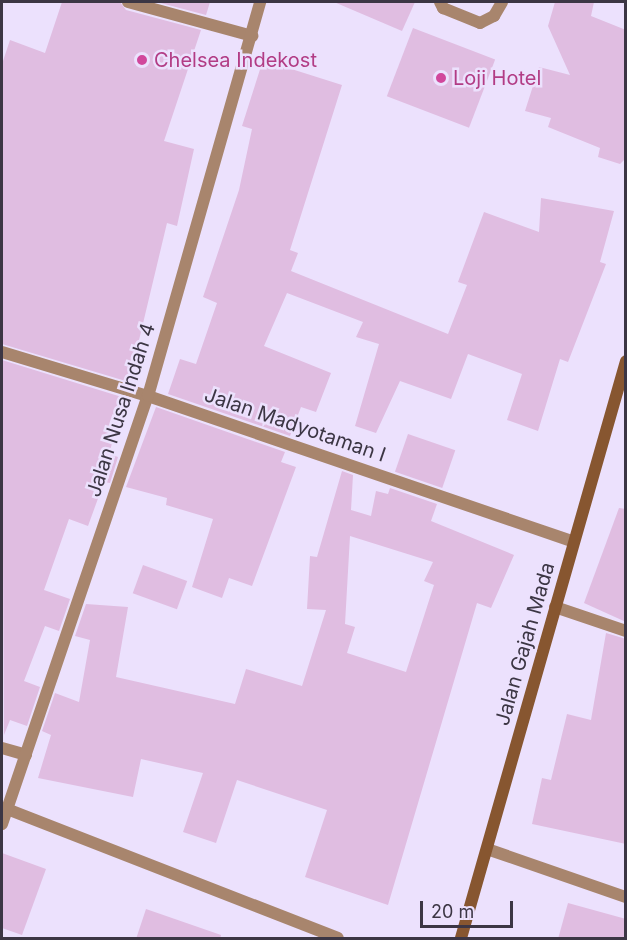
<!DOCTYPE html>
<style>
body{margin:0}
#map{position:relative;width:627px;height:940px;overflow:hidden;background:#ece1fd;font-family:Inter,sans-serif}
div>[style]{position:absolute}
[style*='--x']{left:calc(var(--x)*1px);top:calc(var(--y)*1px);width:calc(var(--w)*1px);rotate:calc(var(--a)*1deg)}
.building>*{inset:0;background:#e0bde1;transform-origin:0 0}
.service>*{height:12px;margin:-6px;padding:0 6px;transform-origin:6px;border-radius:6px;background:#a8856d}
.minor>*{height:12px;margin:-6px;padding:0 6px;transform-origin:6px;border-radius:6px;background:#a8856d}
.secondary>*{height:12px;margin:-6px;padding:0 6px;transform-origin:6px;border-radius:6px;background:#875630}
.dots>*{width:16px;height:16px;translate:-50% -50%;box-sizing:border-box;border:3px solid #ece1fd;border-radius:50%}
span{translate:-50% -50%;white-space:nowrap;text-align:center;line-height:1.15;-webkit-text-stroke:5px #ece1fd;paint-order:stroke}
.hotel-label{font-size:20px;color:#b23c85}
.left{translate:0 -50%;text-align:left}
.street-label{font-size:20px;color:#3c3644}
.frame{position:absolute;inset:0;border:3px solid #3c3644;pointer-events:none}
.scale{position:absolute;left:420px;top:901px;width:93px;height:27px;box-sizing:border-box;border:3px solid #3c3644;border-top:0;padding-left:8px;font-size:18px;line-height:21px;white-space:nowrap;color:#3c3644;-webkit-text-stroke:4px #ece1fd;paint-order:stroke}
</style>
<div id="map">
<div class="building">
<i style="clip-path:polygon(62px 2px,120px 2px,126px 10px,201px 30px,164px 141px,194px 149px,177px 226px,167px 223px,129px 382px,2px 344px,2px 64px,10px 40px,45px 53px)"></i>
<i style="clip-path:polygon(157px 2px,210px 2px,206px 15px)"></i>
<i style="clip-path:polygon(334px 2px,415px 2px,402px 31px)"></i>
<i style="clip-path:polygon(555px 2px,594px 2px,591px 16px,626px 30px,626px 158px,620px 164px,598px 157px,600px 148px,548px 127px,551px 118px,525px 111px,539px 67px,570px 75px,548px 26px)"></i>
<i style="left:413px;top:28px;width:88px;height:73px;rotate:21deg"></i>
<i style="clip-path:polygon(263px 60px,342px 85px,290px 250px,298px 253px,291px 271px,448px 334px,467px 285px,458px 282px,484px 212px,539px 232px,541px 198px,614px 211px,600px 262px,606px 264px,568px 362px,560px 359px,538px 431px,507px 420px,522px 374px,468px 354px,451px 399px,400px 381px,376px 433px,355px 426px,379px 344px,356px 337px,363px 322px,287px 293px,264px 346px,331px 373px,316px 412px,301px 407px,290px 436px,168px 394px,180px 359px,196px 364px,217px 303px,203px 297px,239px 190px,252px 129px,242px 126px)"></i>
<i style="clip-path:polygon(2px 360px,125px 398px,109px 454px,118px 457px,110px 483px,104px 482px,88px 526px,69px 519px,44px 590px,70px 599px,59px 631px,45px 626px,24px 681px,40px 687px,27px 726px,10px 720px,4px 735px)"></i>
<i style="clip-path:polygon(156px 407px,285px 452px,281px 462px,296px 467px,252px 586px,229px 578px,222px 598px,192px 587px,213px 519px,166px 505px,167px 498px,126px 487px)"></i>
<i style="left:408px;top:434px;width:50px;height:40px;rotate:19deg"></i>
<i style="clip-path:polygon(evenodd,342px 471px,353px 475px,351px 510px,371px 516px,376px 491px,388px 494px,390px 488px,437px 504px,431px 521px,514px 555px,491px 608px,477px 603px,388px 905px,305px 877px,327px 810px,237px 780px,216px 843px,183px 832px,203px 773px,141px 759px,133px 797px,38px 778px,51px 735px,42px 731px,55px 693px,79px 702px,90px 640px,75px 636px,86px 604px,128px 607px,116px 677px,235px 704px,246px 669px,302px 686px,326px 610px,307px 609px,310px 556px,317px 557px,342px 471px,350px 536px,433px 562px,424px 581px,434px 585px,406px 672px,347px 653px,355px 627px,345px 624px,350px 536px)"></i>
<i style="clip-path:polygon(619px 508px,626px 509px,626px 622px,584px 603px)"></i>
<i style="left:143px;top:565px;width:47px;height:30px;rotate:20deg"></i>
<i style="clip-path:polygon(606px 633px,626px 639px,626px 844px,532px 824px,542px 778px,551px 780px,567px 714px,591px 720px)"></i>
<i style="clip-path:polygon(2px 853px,46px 869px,22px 935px,2px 928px)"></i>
<i style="clip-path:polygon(568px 903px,626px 919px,626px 939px,558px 939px)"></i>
<i style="clip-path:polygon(146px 909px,221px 935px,220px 939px,136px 939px)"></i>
</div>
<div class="service">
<i style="--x:440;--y:2;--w:7;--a:63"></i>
<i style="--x:443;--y:8;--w:40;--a:22"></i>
<i style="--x:480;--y:23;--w:16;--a:-27"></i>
<i style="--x:494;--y:16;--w:16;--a:-60"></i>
</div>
<div class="minor">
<i style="--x:128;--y:2;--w:129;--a:15.3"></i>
<i style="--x:2;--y:352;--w:152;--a:16.8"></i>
<i style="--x:148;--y:396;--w:450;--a:18.9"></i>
<i style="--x:555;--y:607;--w:75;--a:18.7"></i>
<i style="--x:2;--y:748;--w:25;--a:16"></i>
<i style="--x:7;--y:809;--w:355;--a:21.3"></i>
<i style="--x:2;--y:824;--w:452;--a:-71.2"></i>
<i style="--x:148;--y:396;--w:410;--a:-74.1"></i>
<i style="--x:487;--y:849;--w:147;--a:19.1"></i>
</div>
<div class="secondary">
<i style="--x:461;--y:938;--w:600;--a:-74.04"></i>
</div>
<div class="dots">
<i style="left:142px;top:60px;background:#d1479c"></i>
<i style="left:441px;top:78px;background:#d1479c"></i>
</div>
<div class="hotel-label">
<span class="left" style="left:154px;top:60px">Chelsea Indekost</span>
<span class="left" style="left:453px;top:78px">Loji Hotel</span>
</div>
<div class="street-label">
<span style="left:121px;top:410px;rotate:-72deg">Jalan Nusa Indah 4</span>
<span style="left:295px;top:425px;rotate:19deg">Jalan Madyotaman I</span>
<span style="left:525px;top:644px;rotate:-74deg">Jalan Gajah Mada</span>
</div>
<div class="frame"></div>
<div class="scale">20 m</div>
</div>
